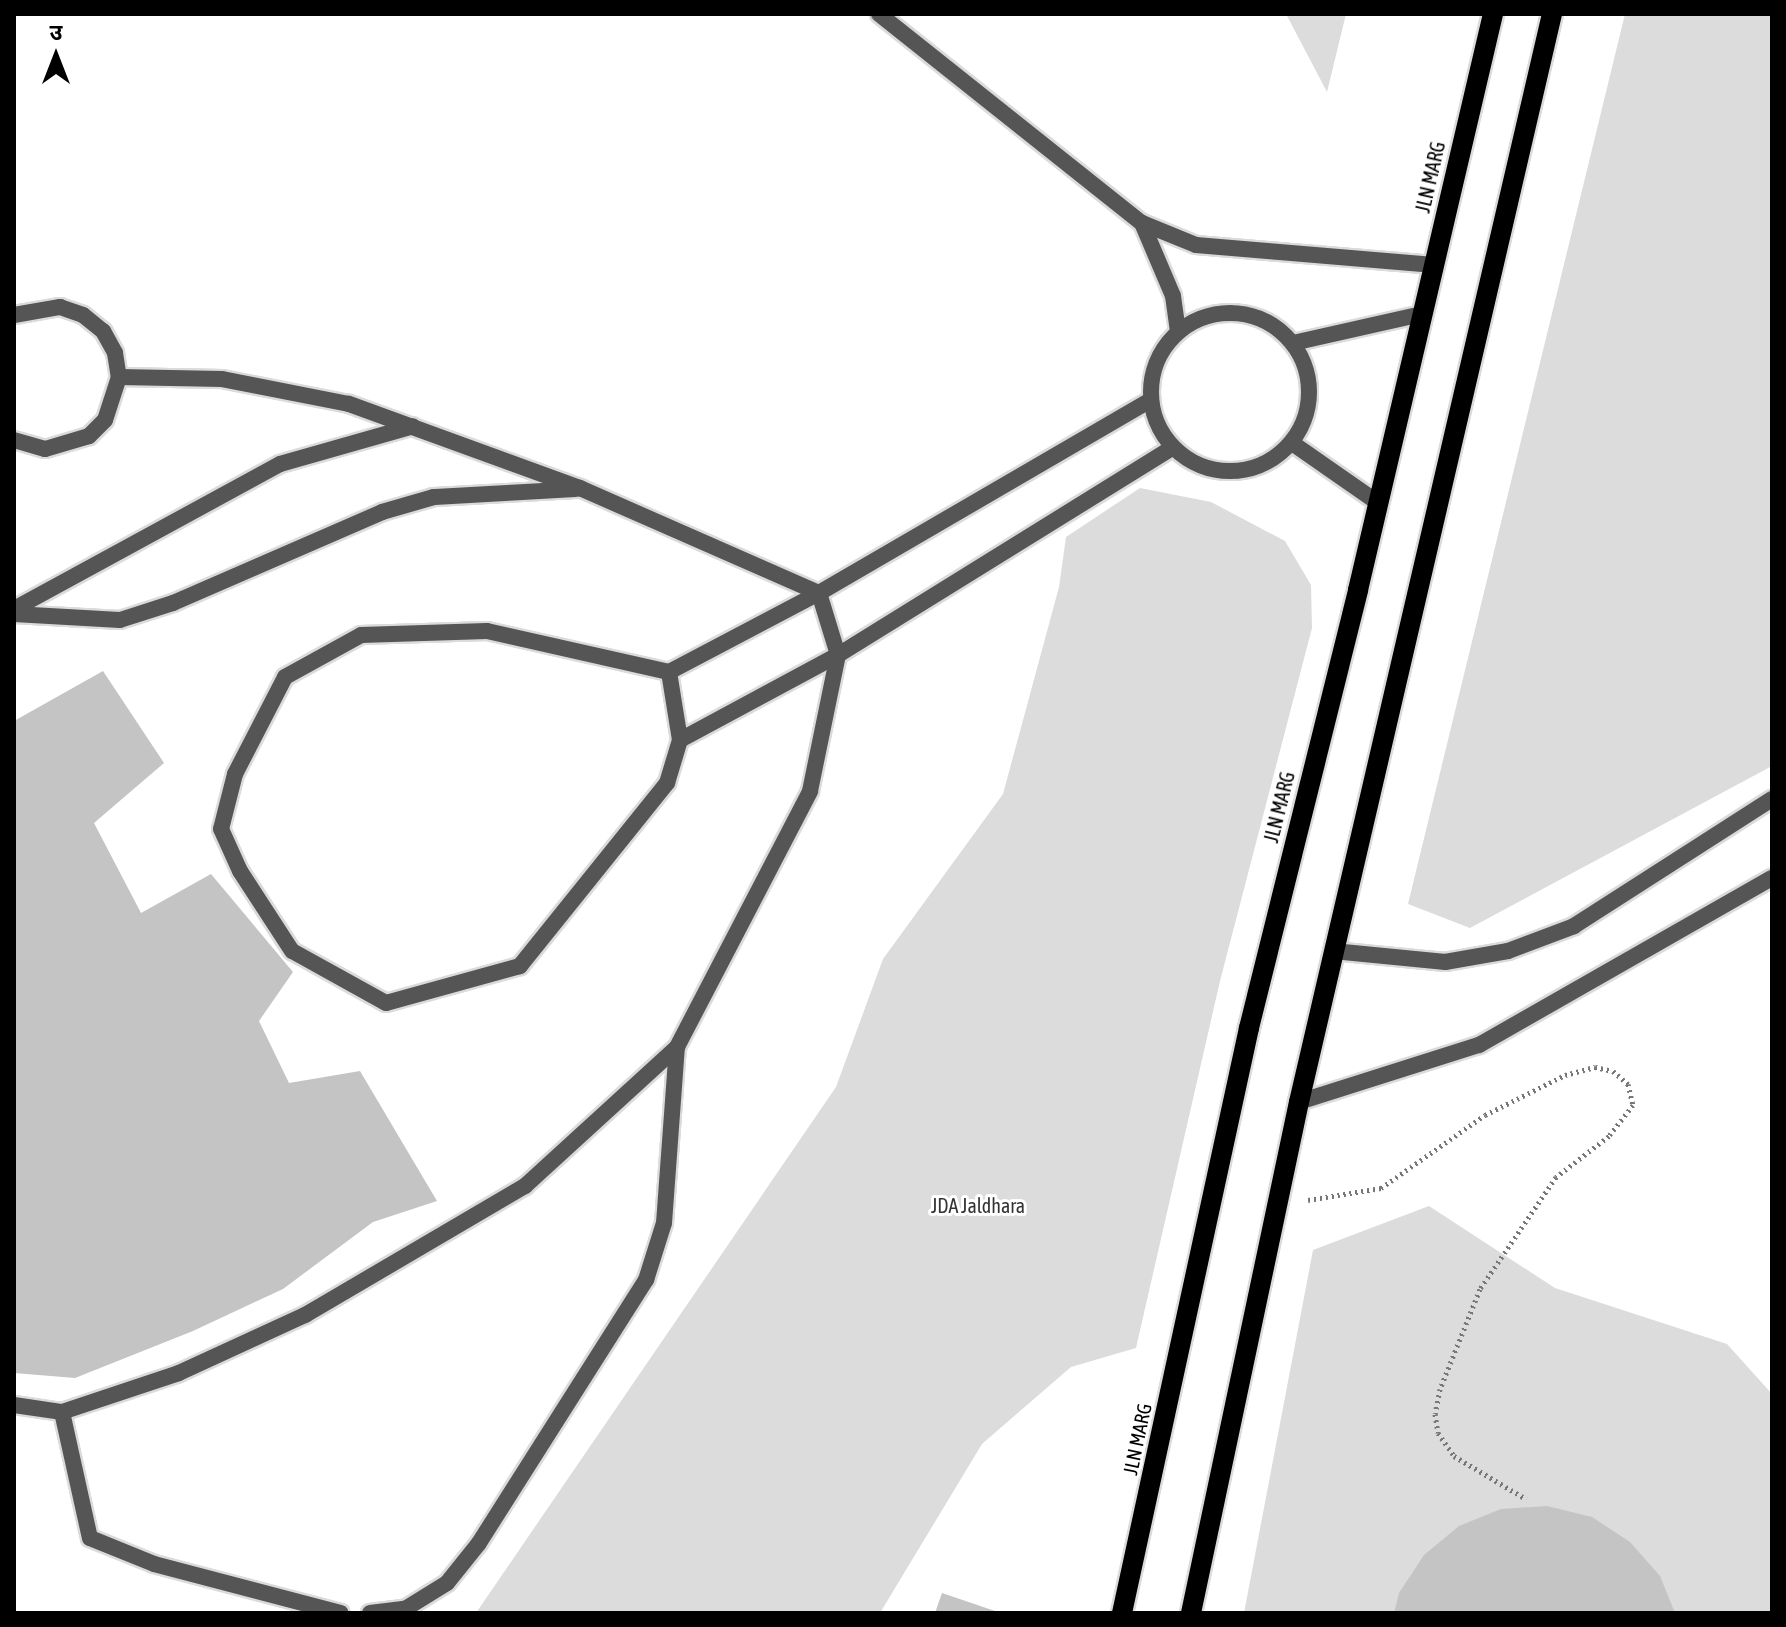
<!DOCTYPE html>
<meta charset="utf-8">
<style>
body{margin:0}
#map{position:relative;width:1786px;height:1627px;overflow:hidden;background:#fff;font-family:"Asap Condensed","Noto Sans Devanagari",sans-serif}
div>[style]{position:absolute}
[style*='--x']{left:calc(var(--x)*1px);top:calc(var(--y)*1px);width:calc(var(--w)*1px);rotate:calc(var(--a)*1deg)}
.green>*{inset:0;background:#dcdcdc}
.building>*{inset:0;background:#c4c4c4}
.path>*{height:5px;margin-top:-2.5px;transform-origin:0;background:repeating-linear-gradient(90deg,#777 0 2px,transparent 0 6px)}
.roads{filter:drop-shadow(2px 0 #dbdbdb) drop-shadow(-2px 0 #dbdbdb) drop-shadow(0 2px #dbdbdb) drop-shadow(0 -2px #dbdbdb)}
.lane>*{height:16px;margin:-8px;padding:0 8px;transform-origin:8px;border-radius:8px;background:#555}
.street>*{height:16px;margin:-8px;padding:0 8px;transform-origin:8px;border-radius:8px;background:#555}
.street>.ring{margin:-8px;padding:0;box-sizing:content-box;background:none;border:16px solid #555;border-radius:50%}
.primary>*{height:20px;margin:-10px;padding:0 10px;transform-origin:10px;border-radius:10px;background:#000}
span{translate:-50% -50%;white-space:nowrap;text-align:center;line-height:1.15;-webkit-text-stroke:6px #fff;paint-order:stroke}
.street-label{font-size:20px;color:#000}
.park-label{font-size:20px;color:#333}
.frame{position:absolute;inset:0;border:16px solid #000;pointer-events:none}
.north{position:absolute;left:16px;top:16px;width:80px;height:80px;-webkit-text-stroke:6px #fff;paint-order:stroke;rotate:0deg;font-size:22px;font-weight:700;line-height:32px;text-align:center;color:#000}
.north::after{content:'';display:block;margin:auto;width:28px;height:36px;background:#000;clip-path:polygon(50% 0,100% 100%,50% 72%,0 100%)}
</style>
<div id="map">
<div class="green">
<i style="clip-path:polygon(1286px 14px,1346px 14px,1327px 92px)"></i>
<i style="clip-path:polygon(1625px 14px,1772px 14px,1772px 766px,1470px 928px,1408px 904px)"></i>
<i style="clip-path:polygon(1140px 488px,1211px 502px,1285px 541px,1311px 585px,1312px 628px,1220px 981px,1136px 1348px,1071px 1367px,982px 1444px,880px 1613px,476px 1613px,836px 1087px,883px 959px,1003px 794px,1059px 587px,1066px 537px)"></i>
<i style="clip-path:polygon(1429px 1206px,1555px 1288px,1727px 1344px,1772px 1394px,1772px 1613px,1244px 1613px,1313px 1250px)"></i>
</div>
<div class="building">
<i style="clip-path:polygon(103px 671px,164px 763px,94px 823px,141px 913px,211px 874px,293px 972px,259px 1021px,289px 1083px,360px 1071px,437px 1201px,373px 1222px,283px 1289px,193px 1331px,75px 1378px,14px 1373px,14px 721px)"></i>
<i style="clip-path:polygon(1547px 1506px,1592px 1517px,1630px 1542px,1660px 1576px,1675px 1613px,1394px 1613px,1399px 1593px,1424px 1555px,1459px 1526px,1501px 1509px)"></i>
<i style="clip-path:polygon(942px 1593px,998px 1612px,998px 1613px,935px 1613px)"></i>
</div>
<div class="path">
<i style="--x:1308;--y:1200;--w:74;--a:-9.3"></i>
<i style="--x:1381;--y:1188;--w:127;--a:-35.1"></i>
<i style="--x:1485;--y:1115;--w:89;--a:-26.6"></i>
<i style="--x:1565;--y:1075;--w:31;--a:-15"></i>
<i style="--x:1595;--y:1067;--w:18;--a:13"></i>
<i style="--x:1613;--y:1071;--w:20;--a:41"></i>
<i style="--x:1628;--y:1084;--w:22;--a:77"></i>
<i style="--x:1633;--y:1105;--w:39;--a:128"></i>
<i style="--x:1609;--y:1136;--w:67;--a:142.3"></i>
<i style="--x:1556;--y:1177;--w:135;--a:124.2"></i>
<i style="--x:1480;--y:1289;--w:108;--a:111.8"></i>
<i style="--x:1440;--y:1389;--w:25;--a:101"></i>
<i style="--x:1435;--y:1414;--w:19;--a:81"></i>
<i style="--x:1438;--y:1433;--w:28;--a:55"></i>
<i style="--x:1454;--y:1456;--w:84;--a:30.8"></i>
</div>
<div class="roads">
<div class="lane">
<i style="--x:14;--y:315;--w:47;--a:-9.9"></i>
<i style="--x:60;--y:307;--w:24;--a:19"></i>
<i style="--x:83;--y:315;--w:26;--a:39"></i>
<i style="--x:103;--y:331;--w:25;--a:61"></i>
<i style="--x:115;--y:353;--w:24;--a:81"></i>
<i style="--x:119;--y:377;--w:45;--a:108"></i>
<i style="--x:105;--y:420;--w:23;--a:135"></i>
<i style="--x:89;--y:436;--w:46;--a:163.5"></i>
<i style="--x:45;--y:449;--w:32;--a:-164"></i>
<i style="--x:14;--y:609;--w:303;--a:-28.6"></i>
<i style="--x:280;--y:464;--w:138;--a:-15.9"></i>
<i style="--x:14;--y:614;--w:106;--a:3.2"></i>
<i style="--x:120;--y:620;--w:56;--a:-17.8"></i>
<i style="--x:173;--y:603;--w:228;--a:-23.5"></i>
<i style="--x:382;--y:512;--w:54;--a:-16.1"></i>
<i style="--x:434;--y:497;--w:142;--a:-3.2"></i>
<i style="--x:669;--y:672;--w:69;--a:80.8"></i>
<i style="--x:680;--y:740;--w:45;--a:106.8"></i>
<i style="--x:667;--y:783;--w:235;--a:128.8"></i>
<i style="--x:520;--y:966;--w:139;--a:164.6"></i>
<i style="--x:386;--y:1003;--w:107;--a:-151"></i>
<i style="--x:292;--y:951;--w:95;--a:-123"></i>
<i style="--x:240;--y:871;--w:46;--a:-114.3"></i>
<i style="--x:221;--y:829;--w:57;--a:-75.7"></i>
<i style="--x:235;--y:774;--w:109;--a:-62.7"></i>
<i style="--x:285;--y:677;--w:87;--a:-28.9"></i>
<i style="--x:361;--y:635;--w:126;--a:-1.8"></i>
<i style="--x:487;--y:631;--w:187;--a:12.7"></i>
<i style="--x:669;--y:672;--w:170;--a:-27.8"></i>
<i style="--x:819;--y:593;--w:384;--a:-30.2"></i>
<i style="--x:680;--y:740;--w:179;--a:-28.3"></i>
<i style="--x:838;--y:655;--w:394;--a:-31.8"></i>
<i style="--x:1333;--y:951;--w:113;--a:5.6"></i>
<i style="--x:1445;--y:962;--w:64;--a:-9.9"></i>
<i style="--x:1508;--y:951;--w:71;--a:-20.7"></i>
<i style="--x:1574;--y:926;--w:235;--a:-32.7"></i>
<i style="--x:1299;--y:1102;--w:189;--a:-17.6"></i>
<i style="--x:1479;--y:1045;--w:337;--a:-29.7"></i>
<i style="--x:14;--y:1405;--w:49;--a:8.3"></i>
<i style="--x:62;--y:1412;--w:123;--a:-18.4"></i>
<i style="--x:179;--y:1373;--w:139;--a:-24.7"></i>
<i style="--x:305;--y:1315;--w:255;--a:-30.4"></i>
<i style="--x:525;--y:1186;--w:206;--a:-42.4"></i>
<i style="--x:677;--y:1047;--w:288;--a:-62.5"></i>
<i style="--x:810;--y:791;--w:139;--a:-78.4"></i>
<i style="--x:838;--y:655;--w:65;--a:-107"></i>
<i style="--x:819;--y:593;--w:261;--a:-156.3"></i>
<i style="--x:580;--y:488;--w:246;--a:-160"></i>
<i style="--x:349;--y:404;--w:129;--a:-168.9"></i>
<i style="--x:222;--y:379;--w:103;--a:-178.9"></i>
<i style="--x:62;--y:1412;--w:129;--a:77.5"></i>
<i style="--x:90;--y:1538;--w:69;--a:22.1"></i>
<i style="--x:154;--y:1564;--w:193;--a:14.7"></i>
<i style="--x:370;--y:1613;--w:35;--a:-7"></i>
<i style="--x:405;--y:1609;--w:49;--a:-31.8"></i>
<i style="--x:447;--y:1583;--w:51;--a:-51.3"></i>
<i style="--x:479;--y:1543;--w:312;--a:-57.6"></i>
<i style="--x:646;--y:1280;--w:60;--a:-72.5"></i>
<i style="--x:664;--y:1223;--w:176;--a:-85.8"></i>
</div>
<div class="street">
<i style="--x:879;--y:14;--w:336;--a:38.5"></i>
<i style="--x:1142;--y:223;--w:58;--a:22.2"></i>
<i style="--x:1196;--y:245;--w:239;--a:4.8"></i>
<i style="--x:1142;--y:223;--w:79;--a:67"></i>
<i style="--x:1173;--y:296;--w:35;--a:82"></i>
<i class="ring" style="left:1151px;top:313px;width:142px;height:142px"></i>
<i style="--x:1293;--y:343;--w:132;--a:-12.7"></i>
<i style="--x:1292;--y:443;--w:103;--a:34.8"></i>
</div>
<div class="primary">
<i style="--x:1122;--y:1613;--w:599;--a:-77.75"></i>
<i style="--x:1249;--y:1028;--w:451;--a:-76"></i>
<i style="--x:1358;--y:590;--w:592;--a:-76.81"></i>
<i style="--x:1191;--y:1613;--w:522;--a:-78.07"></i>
<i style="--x:1299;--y:1102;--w:1117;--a:-76.91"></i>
</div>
</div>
<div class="street-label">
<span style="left:1430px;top:177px;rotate:-77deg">JLN MARG</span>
<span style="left:1279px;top:807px;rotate:-76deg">JLN MARG</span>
<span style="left:1137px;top:1439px;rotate:-78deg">JLN MARG</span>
</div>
<div class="park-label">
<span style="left:978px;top:1205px">JDA Jaldhara</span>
</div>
<div class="frame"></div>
<div class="north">उ</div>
</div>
